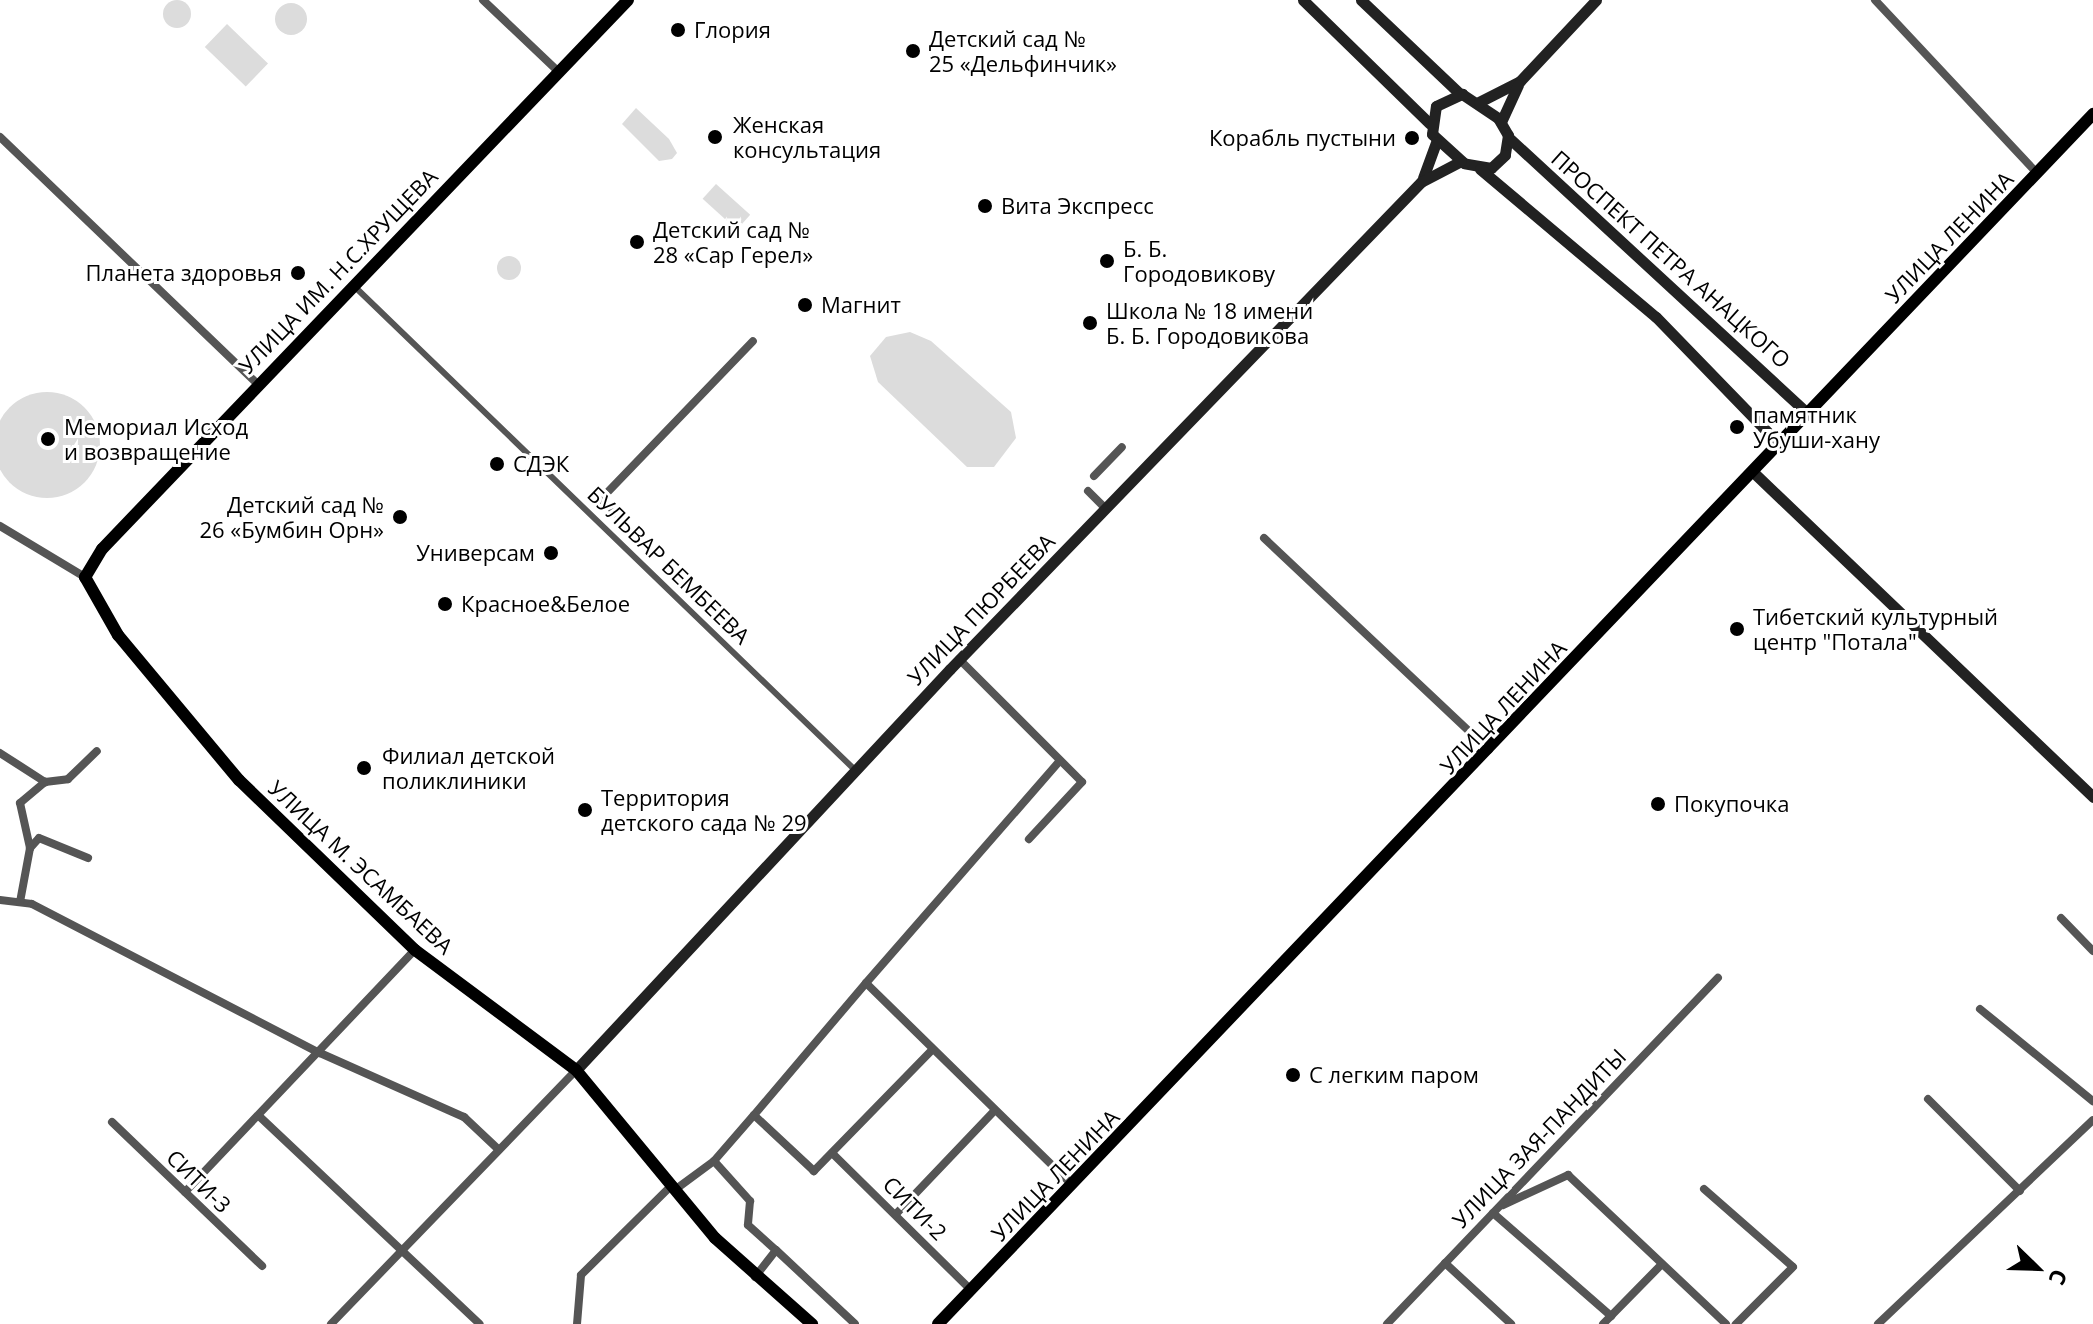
<!DOCTYPE html>
<meta charset="utf-8">
<style>
body{margin:0}
#map{position:relative;width:2093px;height:1324px;overflow:hidden;background:#fff;font-family:"Open Sans",sans-serif}
div>[style]{position:absolute}
[style*='--x']{left:calc(var(--x)*1px);top:calc(var(--y)*1px);width:calc(var(--w)*1px);rotate:calc(var(--a)*1deg)}
.green>*{inset:0;background:#dcdcdc;transform-origin:0 0}
.round{border-radius:50%}
.pedestrian>*{height:6px;margin:-3px;padding:0 3px;transform-origin:3px;border-radius:3px;background:#555}
.minor>*{height:8px;margin:-4px;padding:0 4px;transform-origin:4px;border-radius:4px;background:#555}
.secondary>*{height:11px;margin:-5.5px;padding:0 5.5px;transform-origin:5.5px;border-radius:5.5px;background:#222}
.primary>*{height:12px;margin:-6px;padding:0 6px;transform-origin:6px;border-radius:6px;background:#000}
.dots>*{width:22px;height:22px;translate:-50% -50%;box-sizing:border-box;border:4px solid #fff;border-radius:50%}
span{translate:-50% -50%;white-space:nowrap;text-align:center;line-height:1.15;-webkit-text-stroke:6px #fff;paint-order:stroke}
.poi-label{font-size:22px;color:#000}
.left{translate:0 -50%;text-align:left}
.right{translate:-100% -50%;text-align:right}
.street-label{font-size:22px;color:#000}
.north{position:absolute;left:1997px;top:1228px;width:80px;height:80px;-webkit-text-stroke:6px #fff;paint-order:stroke;rotate:113deg;font-size:22px;font-weight:700;line-height:32px;text-align:center;color:#000}
.north::after{content:'';display:block;margin:auto;width:28px;height:36px;background:#000;clip-path:polygon(50% 0,100% 100%,50% 72%,0 100%)}
</style>
<div id="map">
<div class="green">
<i class="round" style="left:163px;top:0;width:28px;height:28px"></i>
<i class="round" style="left:275px;top:3px;width:32px;height:32px"></i>
<i style="left:227px;top:24px;width:57px;height:32px;rotate:44deg"></i>
<i style="clip-path:polygon(636px 108px,669px 139px,677px 153px,672px 159px,659px 161px,622px 124px)"></i>
<i style="left:716px;top:184px;width:46px;height:20px;rotate:42deg"></i>
<i class="round" style="left:497px;top:256px;width:24px;height:24px"></i>
<i style="clip-path:polygon(910px 332px,931px 341px,1011px 412px,1016px 438px,994px 467px,967px 467px,878px 382px,870px 356px,886px 337px)"></i>
<i class="round" style="left:-6px;top:392px;width:106px;height:106px"></i>
</div>
<div class="pedestrian">
<i style="--x:354;--y:286;--w:697;--a:44.01"></i>
</div>
<div class="minor">
<i style="--x:483;--y:0;--w:105;--a:43.5"></i>
<i style="--x:1875;--y:0;--w:237;--a:46.9"></i>
<i style="--x:0;--y:137;--w:357;--a:43.8"></i>
<i style="--x:1094;--y:476;--w:40;--a:-46"></i>
<i style="--x:1088;--y:491;--w:25;--a:45"></i>
<i style="--x:619;--y:516;--w:25;--a:-137"></i>
<i style="--x:601;--y:499;--w:219;--a:-46.1"></i>
<i style="--x:0;--y:526;--w:99;--a:31"></i>
<i style="--x:1264;--y:538;--w:309;--a:43.3"></i>
<i style="--x:959;--y:659;--w:174;--a:45"></i>
<i style="--x:1082;--y:782;--w:78;--a:132.9"></i>
<i style="--x:0;--y:753;--w:54;--a:32.8"></i>
<i style="--x:45;--y:782;--w:23;--a:-7"></i>
<i style="--x:68;--y:779;--w:40;--a:-44"></i>
<i style="--x:30;--y:848;--w:13;--a:-48"></i>
<i style="--x:39;--y:838;--w:53;--a:22.2"></i>
<i style="--x:0;--y:900;--w:32;--a:7"></i>
<i style="--x:32;--y:904;--w:324;--a:27.4"></i>
<i style="--x:320;--y:1053;--w:158;--a:24"></i>
<i style="--x:464;--y:1117;--w:47;--a:43.3"></i>
<i style="--x:20;--y:902;--w:55;--a:-79.5"></i>
<i style="--x:30;--y:848;--w:46;--a:-102.5"></i>
<i style="--x:20;--y:803;--w:33;--a:-40"></i>
<i style="--x:2061;--y:918;--w:46;--a:45.9"></i>
<i style="--x:866;--y:983;--w:295;--a:-48.9"></i>
<i style="--x:1980;--y:1009;--w:146;--a:39.2"></i>
<i style="--x:931;--y:1051;--w:168;--a:134.3"></i>
<i style="--x:814;--y:1171;--w:82;--a:-137"></i>
<i style="--x:754;--y:1115;--w:173;--a:-49.7"></i>
<i style="--x:866;--y:983;--w:289;--a:44.4"></i>
<i style="--x:1928;--y:1099;--w:130;--a:45"></i>
<i style="--x:259;--y:1116;--w:303;--a:43.3"></i>
<i style="--x:112;--y:1122;--w:208;--a:43.8"></i>
<i style="--x:832;--y:1153;--w:195;--a:44.6"></i>
<i style="--x:714;--y:1161;--w:61;--a:-49"></i>
<i style="--x:676;--y:1189;--w:47;--a:-36.4"></i>
<i style="--x:714;--y:1161;--w:54;--a:48"></i>
<i style="--x:750;--y:1201;--w:24;--a:95"></i>
<i style="--x:748;--y:1225;--w:38;--a:42"></i>
<i style="--x:1704;--y:1189;--w:118;--a:41.2"></i>
<i style="--x:1793;--y:1267;--w:81;--a:135"></i>
<i style="--x:185;--y:1192;--w:334;--a:-46.5"></i>
<i style="--x:1503;--y:1205;--w:72;--a:-24.8"></i>
<i style="--x:1568;--y:1175;--w:217;--a:43.3"></i>
<i style="--x:1493;--y:1213;--w:157;--a:41.1"></i>
<i style="--x:896;--y:1214;--w:142;--a:-46.4"></i>
<i style="--x:1445;--y:1263;--w:90;--a:42.7"></i>
<i style="--x:755;--y:1277;--w:34;--a:-52"></i>
<i style="--x:776;--y:1250;--w:108;--a:43.1"></i>
<i style="--x:331;--y:1324;--w:353;--a:-46"></i>
<i style="--x:577;--y:1324;--w:49;--a:-85.3"></i>
<i style="--x:581;--y:1275;--w:129;--a:-44.7"></i>
<i style="--x:1387;--y:1324;--w:479;--a:-46.3"></i>
<i style="--x:1603;--y:1324;--w:83;--a:-45.5"></i>
<i style="--x:1878;--y:1324;--w:296;--a:-43.5"></i>
</div>
<div class="secondary">
<i style="--x:1303;--y:0;--w:177;--a:44.3"></i>
<i style="--x:1361;--y:0;--w:137;--a:43.5"></i>
<i style="--x:1462;--y:94;--w:43;--a:33.7"></i>
<i style="--x:1498;--y:118;--w:20;--a:60"></i>
<i style="--x:1508;--y:135;--w:20;--a:99"></i>
<i style="--x:1505;--y:155;--w:19;--a:137"></i>
<i style="--x:1491;--y:168;--w:27;--a:-170"></i>
<i style="--x:1464;--y:163;--w:43;--a:-137.8"></i>
<i style="--x:1432;--y:134;--w:28;--a:-82"></i>
<i style="--x:1436;--y:106;--w:29;--a:-25"></i>
<i style="--x:1479;--y:102;--w:46;--a:-27.1"></i>
<i style="--x:1520;--y:81;--w:111;--a:-46.8"></i>
<i style="--x:1501;--y:122;--w:41;--a:-65.3"></i>
<i style="--x:1508;--y:137;--w:407;--a:42.7"></i>
<i style="--x:1480;--y:169;--w:230;--a:40.1"></i>
<i style="--x:1656;--y:317;--w:175;--a:45.9"></i>
<i style="--x:1423;--y:178;--w:38;--a:-70"></i>
<i style="--x:1752;--y:471;--w:472;--a:43.7"></i>
<i style="--x:576;--y:1070;--w:548;--a:-47"></i>
<i style="--x:950;--y:669;--w:678;--a:-45.96"></i>
<i style="--x:1421;--y:182;--w:45;--a:-27.7"></i>
</div>
<div class="primary">
<i style="--x:628;--y:0;--w:760;--a:133.77"></i>
<i style="--x:102;--y:549;--w:33;--a:121"></i>
<i style="--x:85;--y:577;--w:67;--a:60.4"></i>
<i style="--x:118;--y:635;--w:189;--a:50.2"></i>
<i style="--x:239;--y:780;--w:245;--a:44"></i>
<i style="--x:415;--y:950;--w:201;--a:36.7"></i>
<i style="--x:576;--y:1070;--w:218;--a:50.4"></i>
<i style="--x:715;--y:1238;--w:130;--a:41.6"></i>
<i style="--x:938;--y:1324;--w:1673;--a:-46.33"></i>
</div>
<div class="dots">
<i style="left:678px;top:30px;background:#000"></i>
<i style="left:913px;top:51px;background:#000"></i>
<i style="left:715px;top:137px;background:#000"></i>
<i style="left:1412px;top:138px;background:#000"></i>
<i style="left:985px;top:206px;background:#000"></i>
<i style="left:637px;top:242px;background:#000"></i>
<i style="left:1107px;top:261px;background:#000"></i>
<i style="left:298px;top:273px;background:#000"></i>
<i style="left:805px;top:305px;background:#000"></i>
<i style="left:1090px;top:323px;background:#000"></i>
<i style="left:1737px;top:427px;background:#000"></i>
<i style="left:48px;top:439px;background:#000"></i>
<i style="left:497px;top:464px;background:#000"></i>
<i style="left:400px;top:517px;background:#000"></i>
<i style="left:551px;top:553px;background:#000"></i>
<i style="left:445px;top:604px;background:#000"></i>
<i style="left:1737px;top:629px;background:#000"></i>
<i style="left:364px;top:768px;background:#000"></i>
<i style="left:1658px;top:804px;background:#000"></i>
<i style="left:585px;top:810px;background:#000"></i>
<i style="left:1293px;top:1075px;background:#000"></i>
</div>
<div class="poi-label">
<span class="left" style="left:694px;top:30px">Глория</span>
<span class="left" style="left:929px;top:51px">Детский сад №<br>25 «Дельфинчик»</span>
<span class="left" style="left:733px;top:137px">Женская<br>консультация</span>
<span class="right" style="left:1396px;top:138px">Корабль пустыни</span>
<span class="left" style="left:1001px;top:206px">Вита Экспресс</span>
<span class="left" style="left:653px;top:242px">Детский сад №<br>28 «Сар Герел»</span>
<span class="left" style="left:1123px;top:261px">Б. Б.<br>Городовикову</span>
<span class="right" style="left:282px;top:273px">Планета здоровья</span>
<span class="left" style="left:821px;top:305px">Магнит</span>
<span class="left" style="left:1106px;top:323px">Школа № 18 имени<br>Б. Б. Городовикова</span>
<span class="left" style="left:1753px;top:427px">памятник<br>Убуши-хану</span>
<span class="left" style="left:64px;top:439px">Мемориал Исход<br>и возвращение</span>
<span class="left" style="left:513px;top:464px">СДЭК</span>
<span class="right" style="left:384px;top:517px">Детский сад №<br>26 «Бумбин Орн»</span>
<span class="right" style="left:535px;top:553px">Универсам</span>
<span class="left" style="left:461px;top:604px">Красное&amp;Белое</span>
<span class="left" style="left:1753px;top:629px">Тибетский культурный<br>центр "Потала"</span>
<span class="left" style="left:382px;top:768px">Филиал детской<br>поликлиники</span>
<span class="left" style="left:601px;top:810px">Территория<br>детского сада № 29</span>
<span class="left" style="left:1674px;top:804px">Покупочка</span>
<span class="left" style="left:1309px;top:1075px">С легким паром</span>
</div>
<div class="street-label">
<span style="left:1949px;top:237px;rotate:-46deg">УЛИЦА ЛЕНИНА</span>
<span style="left:1671px;top:259px;rotate:42deg">ПРОСПЕКТ ПЕТРА АНАЦКОГО</span>
<span style="left:338px;top:271px;rotate:-46deg">УЛИЦА ИМ. Н.С.ХРУЩЕВА</span>
<span style="left:669px;top:565px;rotate:44deg">БУЛЬВАР БЕМБЕЕВА</span>
<span style="left:981px;top:609px;rotate:-46deg">УЛИЦА ПЮРБЕЕВА</span>
<span style="left:1503px;top:707px;rotate:-47deg">УЛИЦА ЛЕНИНА</span>
<span style="left:361px;top:867px;rotate:43deg">УЛИЦА М. ЭСАМБАЕВА</span>
<span style="left:1539px;top:1138px;rotate:-46deg">УЛИЦА ЗАЯ-ПАНДИТЫ</span>
<span style="left:1055px;top:1175px;rotate:-46deg">УЛИЦА ЛЕНИНА</span>
<span style="left:199px;top:1181px;rotate:44deg">СИТИ-3</span>
<span style="left:915px;top:1208px;rotate:45deg">СИТИ-2</span>
</div>
<div class="north">С</div>
</div>
